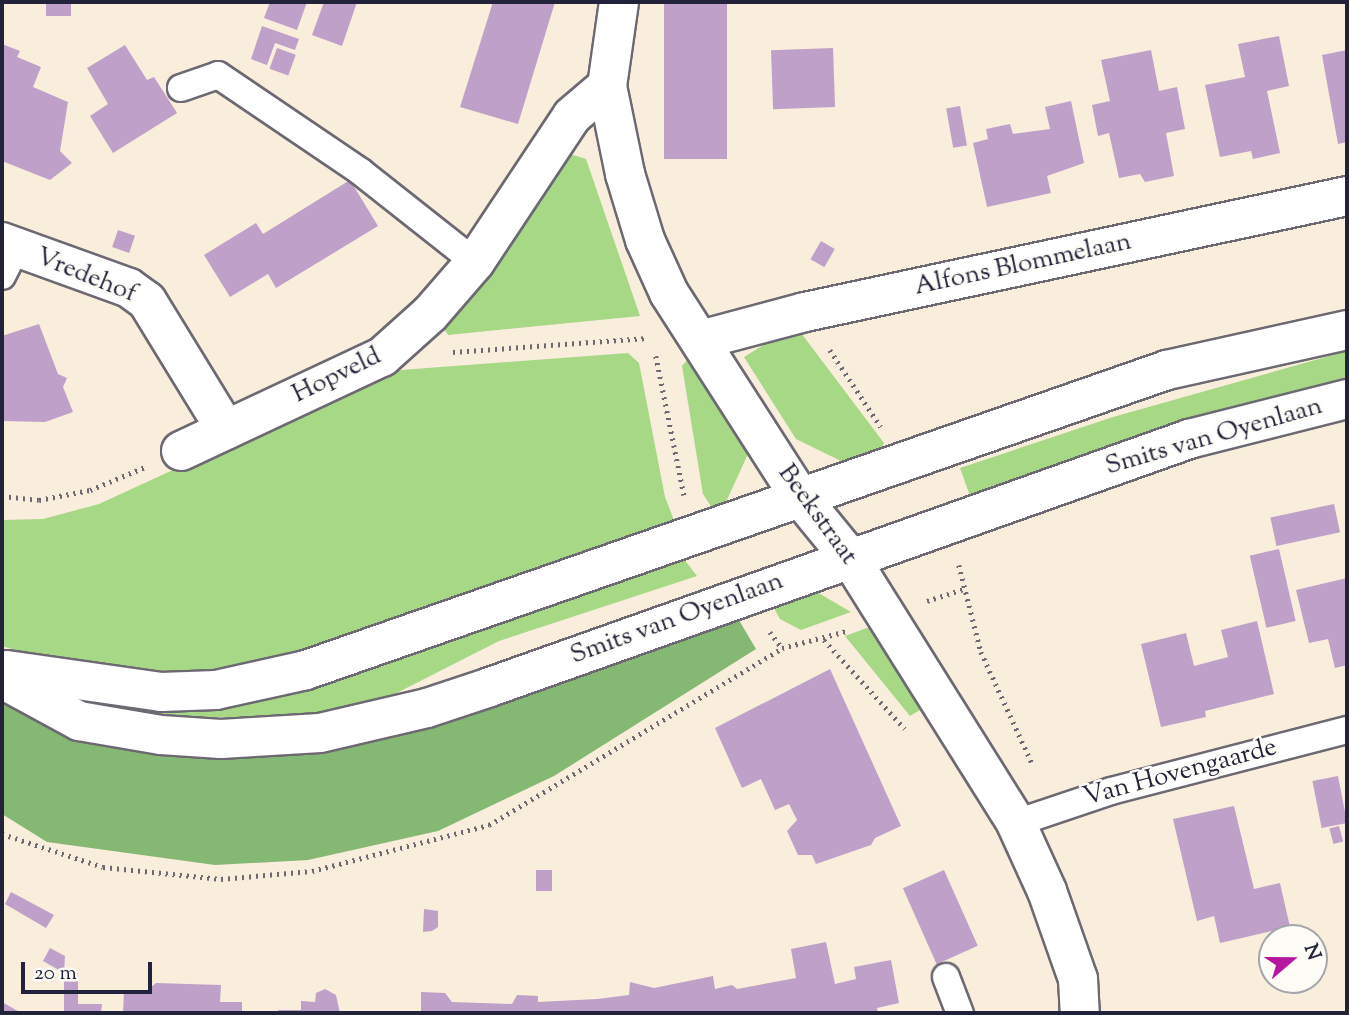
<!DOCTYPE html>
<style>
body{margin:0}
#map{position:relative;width:1349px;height:1015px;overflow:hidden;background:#f9eddc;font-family:"Sorts Mill Goudy",serif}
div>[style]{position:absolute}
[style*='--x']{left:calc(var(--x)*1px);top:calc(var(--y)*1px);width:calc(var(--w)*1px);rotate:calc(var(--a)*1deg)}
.green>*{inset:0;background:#a7d886}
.forest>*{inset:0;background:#85b873}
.building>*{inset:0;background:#bfa0c9;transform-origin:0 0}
.path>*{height:4.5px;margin-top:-2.25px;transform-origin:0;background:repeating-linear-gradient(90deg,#6d6973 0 2px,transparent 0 7px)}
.roads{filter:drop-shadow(2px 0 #6d6973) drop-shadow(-2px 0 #6d6973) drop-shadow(0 2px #6d6973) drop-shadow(0 -2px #6d6973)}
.lane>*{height:26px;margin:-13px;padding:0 13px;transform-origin:13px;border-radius:13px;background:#fff}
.street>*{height:38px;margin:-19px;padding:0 19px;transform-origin:19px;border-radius:19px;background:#fff}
.secondary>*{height:38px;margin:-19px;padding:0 19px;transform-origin:19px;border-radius:19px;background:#fff}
span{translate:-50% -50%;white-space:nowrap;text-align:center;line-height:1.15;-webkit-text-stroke:5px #fdfcf7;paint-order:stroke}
.street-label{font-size:26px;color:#22223b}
.frame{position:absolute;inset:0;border:4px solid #22223b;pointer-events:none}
.north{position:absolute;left:1258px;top:924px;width:70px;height:70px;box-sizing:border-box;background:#fdfcf7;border:2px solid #a5a5ac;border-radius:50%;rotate:70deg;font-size:19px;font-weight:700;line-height:28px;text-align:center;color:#22223b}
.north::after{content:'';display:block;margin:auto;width:24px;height:32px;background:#b5179e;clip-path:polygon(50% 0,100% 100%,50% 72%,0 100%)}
.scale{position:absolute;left:21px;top:962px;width:131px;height:32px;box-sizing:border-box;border:4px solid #22223b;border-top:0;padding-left:9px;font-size:21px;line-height:24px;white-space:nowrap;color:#22223b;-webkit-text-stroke:5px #fdfcf7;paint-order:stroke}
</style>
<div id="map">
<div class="green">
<i style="clip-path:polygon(567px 153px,586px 159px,640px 316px,448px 335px,444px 329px,508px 250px)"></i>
<i style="clip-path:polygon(795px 325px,884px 443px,881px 449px,847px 464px,796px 439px,744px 357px)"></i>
<i style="clip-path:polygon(1347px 351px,1347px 377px,1229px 410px,970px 496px,960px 468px,1113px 417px)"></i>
<i style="clip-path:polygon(628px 353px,639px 363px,665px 497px,677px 528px,303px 661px,212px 676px,90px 672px,2px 646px,2px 520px,43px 519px,99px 504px,388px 371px)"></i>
<i style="clip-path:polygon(690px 357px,746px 444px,748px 454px,725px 504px,712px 508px,703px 494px,682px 366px)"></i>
<i style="clip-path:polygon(677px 550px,697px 576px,499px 641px,377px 703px,350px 711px,287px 717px,169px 717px,102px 708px,100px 701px,182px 700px)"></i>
<i style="clip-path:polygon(803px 584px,851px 612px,801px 630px,780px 619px,769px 599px)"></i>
<i style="clip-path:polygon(867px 628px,873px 630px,925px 707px,910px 716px,845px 636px)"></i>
</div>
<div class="forest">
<i style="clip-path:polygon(733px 610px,756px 649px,554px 776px,438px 831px,308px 860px,215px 865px,47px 842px,2px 814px,2px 698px,188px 753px)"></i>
</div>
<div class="building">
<i style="left:46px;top:2px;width:25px;height:14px"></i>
<i style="clip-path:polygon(270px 2px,307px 2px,297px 30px,264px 18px)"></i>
<i style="clip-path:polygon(324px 2px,357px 2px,342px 46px,312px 35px)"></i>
<i style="clip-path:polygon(493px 2px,555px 2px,518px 124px,460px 107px)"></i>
<i style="left:664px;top:2px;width:63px;height:157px"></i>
<i style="clip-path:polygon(262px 26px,299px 39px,295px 50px,275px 43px,267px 65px,251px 59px)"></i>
<i style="clip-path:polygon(1279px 36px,1289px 86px,1267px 91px,1280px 153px,1253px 159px,1251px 151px,1220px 157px,1205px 85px,1245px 77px,1238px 44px)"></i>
<i style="clip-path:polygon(2px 44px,20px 51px,17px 57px,41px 67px,33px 87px,68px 102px,60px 151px,72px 163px,50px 180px,2px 161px)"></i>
<i style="clip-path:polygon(125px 45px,147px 80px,154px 77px,177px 113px,113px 153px,90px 116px,108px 104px,87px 68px)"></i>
<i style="left:277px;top:48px;width:20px;height:22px;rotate:20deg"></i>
<i style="left:833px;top:48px;width:59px;height:62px;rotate:88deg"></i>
<i style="clip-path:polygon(1151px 50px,1159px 91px,1177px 87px,1185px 129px,1166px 133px,1174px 176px,1145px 182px,1140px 174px,1119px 178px,1109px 133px,1098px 136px,1092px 105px,1110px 101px,1101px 60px)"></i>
<i style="clip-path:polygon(1347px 50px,1347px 142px,1338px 144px,1322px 55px)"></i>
<i style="clip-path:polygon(1071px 101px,1084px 163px,1047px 176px,1051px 193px,987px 207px,973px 143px,988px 139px,986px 129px,1010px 124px,1013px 134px,1050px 129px,1045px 107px)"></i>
<i style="left:960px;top:106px;width:40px;height:14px;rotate:80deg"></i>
<i style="clip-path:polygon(350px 180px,378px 226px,276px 288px,268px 274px,230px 297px,204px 255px,256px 223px,263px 234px)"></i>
<i style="left:118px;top:230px;width:18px;height:18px;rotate:19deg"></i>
<i style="left:821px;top:241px;width:16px;height:21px;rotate:30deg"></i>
<i style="clip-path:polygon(39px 324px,58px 374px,67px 378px,63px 387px,73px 412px,45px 422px,2px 421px,2px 336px)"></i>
<i style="left:1334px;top:504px;width:29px;height:65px;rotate:78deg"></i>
<i style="left:1279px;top:549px;width:74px;height:30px;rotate:77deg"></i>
<i style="clip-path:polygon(1347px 578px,1347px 665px,1335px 668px,1328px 639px,1309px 643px,1296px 590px)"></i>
<i style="clip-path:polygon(1257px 621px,1274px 694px,1205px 711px,1206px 717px,1161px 727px,1141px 644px,1186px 633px,1194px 666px,1228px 657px,1221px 630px)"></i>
<i style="clip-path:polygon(830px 669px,901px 826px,875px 838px,871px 845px,816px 864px,812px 855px,798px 855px,787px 831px,797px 820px,789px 804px,775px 810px,761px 779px,742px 788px,715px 728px)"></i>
<i style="left:1338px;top:776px;width:48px;height:26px;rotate:79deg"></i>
<i style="clip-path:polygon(1234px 806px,1254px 889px,1280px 883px,1290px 927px,1220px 943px,1214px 916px,1197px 921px,1173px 819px)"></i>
<i style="left:1339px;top:826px;width:16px;height:10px;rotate:75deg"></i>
<i style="left:536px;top:870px;width:16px;height:21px"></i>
<i style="left:944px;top:870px;width:83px;height:45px;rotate:66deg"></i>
<i style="clip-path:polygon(11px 892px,54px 915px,46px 928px,5px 904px)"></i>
<i style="clip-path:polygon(424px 909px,438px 911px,438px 927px,432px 931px,423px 932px)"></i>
<i style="clip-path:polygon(826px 942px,835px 984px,856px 979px,854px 967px,891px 960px,899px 1003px,877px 1008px,878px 1013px,421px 1013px,421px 992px,445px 993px,452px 1002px,512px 1004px,517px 995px,538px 996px,538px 1002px,597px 999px,629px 995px,630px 982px,654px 988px,713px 976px,715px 989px,732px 985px,737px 989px,796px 978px,791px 949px)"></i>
<i style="clip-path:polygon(50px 948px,65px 956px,64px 973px,43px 961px)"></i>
<i style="clip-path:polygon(64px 973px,78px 973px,78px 1004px,102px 1004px,101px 1013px,64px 1013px)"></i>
<i style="clip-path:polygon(156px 983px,221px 985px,220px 1002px,242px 1002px,242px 1013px,123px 1013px,124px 991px,145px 992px)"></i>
<i style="clip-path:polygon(325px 989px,336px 995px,340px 1013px,278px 1013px,278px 1010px,301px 1010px,301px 1001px,315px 1002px,316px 993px)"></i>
<i style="clip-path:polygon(2px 1002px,16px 1010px,22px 1013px,2px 1013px)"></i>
</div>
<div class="path">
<i style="--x:830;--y:350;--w:92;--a:56.5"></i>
<i style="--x:453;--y:352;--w:195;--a:-4.1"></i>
<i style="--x:656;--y:356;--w:142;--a:78.6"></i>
<i style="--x:2;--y:496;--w:37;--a:6"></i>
<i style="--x:39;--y:500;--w:52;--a:-11.1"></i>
<i style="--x:90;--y:490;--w:60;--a:-22.7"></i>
<i style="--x:959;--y:565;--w:90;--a:75.8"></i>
<i style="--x:981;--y:652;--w:122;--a:65.3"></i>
<i style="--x:927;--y:601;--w:39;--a:-18"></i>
<i style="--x:770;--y:632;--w:20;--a:53"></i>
<i style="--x:824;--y:640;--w:120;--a:47.7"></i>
<i style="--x:2;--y:834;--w:106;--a:18.1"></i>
<i style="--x:103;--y:867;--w:119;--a:5.8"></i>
<i style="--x:221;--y:879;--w:91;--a:-5"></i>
<i style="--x:312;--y:871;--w:183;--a:-14.6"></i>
<i style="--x:489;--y:825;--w:342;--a:-31.1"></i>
<i style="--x:782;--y:648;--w:67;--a:-14.7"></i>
</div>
<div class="roads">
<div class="lane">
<i style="--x:181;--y:88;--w:39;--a:-19"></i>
<i style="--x:218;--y:75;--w:173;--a:34.1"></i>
<i style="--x:361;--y:172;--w:145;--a:38.3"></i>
<i style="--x:2;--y:276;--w:31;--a:-63"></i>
<i style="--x:1016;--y:823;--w:100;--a:-18.6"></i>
<i style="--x:1111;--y:791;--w:244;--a:-14.5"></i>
<i style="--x:946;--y:977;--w:39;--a:69"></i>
</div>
<div class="street">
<i style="--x:619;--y:2;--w:85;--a:98.1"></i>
<i style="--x:607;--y:86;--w:90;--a:78.4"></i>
<i style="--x:625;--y:174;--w:69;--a:73.1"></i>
<i style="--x:645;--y:240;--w:58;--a:65.6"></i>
<i style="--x:669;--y:293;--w:242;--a:57.3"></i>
<i style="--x:800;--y:497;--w:79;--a:50.7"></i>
<i style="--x:850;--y:558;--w:313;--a:57.9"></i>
<i style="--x:1016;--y:823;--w:75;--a:65.5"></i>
<i style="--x:1047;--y:891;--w:93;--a:70.6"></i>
<i style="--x:1078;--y:979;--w:34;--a:87"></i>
<i style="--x:2;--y:242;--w:135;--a:19.9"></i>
<i style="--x:129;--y:288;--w:22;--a:36"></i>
<i style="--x:147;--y:301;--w:151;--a:58.5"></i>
<i style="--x:700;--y:340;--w:109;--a:-14.9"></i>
<i style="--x:805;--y:312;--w:554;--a:-12.08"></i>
<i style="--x:181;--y:451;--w:222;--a:-25.1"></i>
<i style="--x:382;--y:357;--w:64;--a:-41.9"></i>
<i style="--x:430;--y:314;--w:69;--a:-49.1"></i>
<i style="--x:475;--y:262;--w:175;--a:-56.4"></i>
<i style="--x:572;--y:116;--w:46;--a:-40.6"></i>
</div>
<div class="secondary">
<i style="--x:7;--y:670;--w:156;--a:8.1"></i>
<i style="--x:161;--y:692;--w:55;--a:-2.1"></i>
<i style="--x:216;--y:690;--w:92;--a:-12.5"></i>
<i style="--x:306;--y:670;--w:912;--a:-19.21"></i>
<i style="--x:1167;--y:370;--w:184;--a:-12.5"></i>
<i style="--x:2;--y:679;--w:88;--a:28.6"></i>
<i style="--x:79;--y:721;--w:83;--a:9.7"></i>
<i style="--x:161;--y:735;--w:60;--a:3.8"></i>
<i style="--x:221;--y:739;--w:99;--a:-3.5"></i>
<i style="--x:320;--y:733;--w:110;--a:-13.2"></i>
<i style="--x:427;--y:708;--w:66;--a:-18.4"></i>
<i style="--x:490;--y:687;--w:742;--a:-19.53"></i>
<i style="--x:1189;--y:439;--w:163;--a:-14.2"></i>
</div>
</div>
<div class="street-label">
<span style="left:1023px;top:265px;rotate:-12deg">Alfons Blommelaan</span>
<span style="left:86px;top:276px;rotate:22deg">Vredehof</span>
<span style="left:337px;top:376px;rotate:-26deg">Hopveld</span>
<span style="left:1214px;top:437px;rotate:-16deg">Smits van Oyenlaan</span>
<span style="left:817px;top:515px;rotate:54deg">Beekstraat</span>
<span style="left:677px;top:619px;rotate:-20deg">Smits van Oyenlaan</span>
<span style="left:1180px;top:773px;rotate:-15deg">Van Hovengaarde</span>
</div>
<div class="frame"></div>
<div class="north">N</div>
<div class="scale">20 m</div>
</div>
